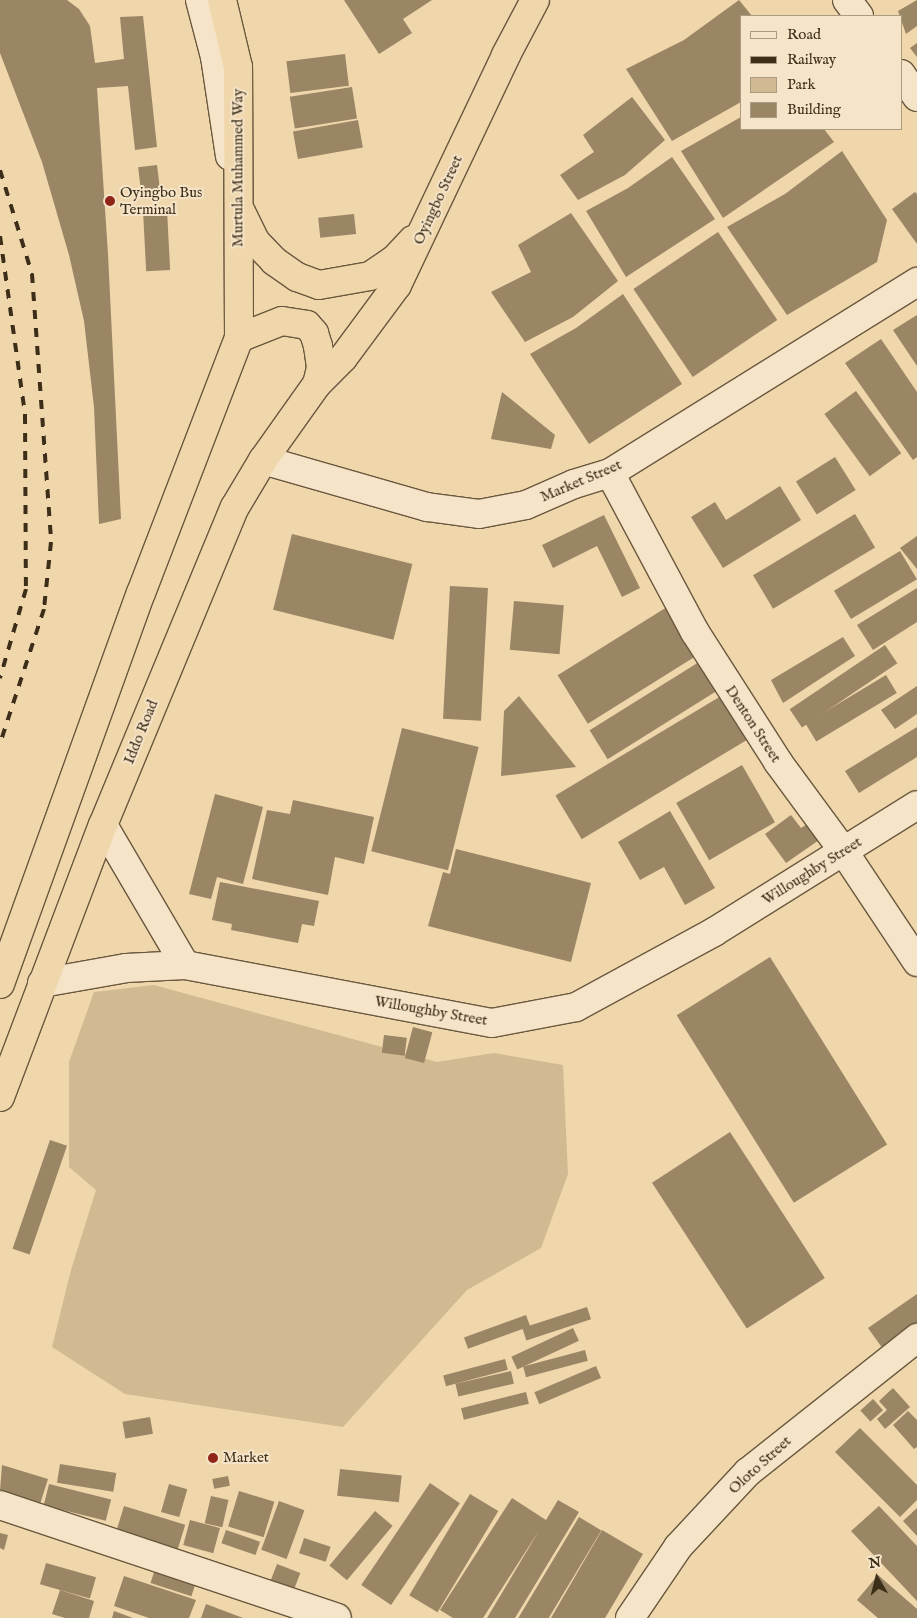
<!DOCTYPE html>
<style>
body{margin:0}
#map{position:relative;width:917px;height:1618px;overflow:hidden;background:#efd6ab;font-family:"IM FELL English",serif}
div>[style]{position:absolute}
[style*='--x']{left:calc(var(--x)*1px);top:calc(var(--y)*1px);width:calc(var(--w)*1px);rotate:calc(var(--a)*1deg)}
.green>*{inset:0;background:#d1b992}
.building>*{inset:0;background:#9a8565;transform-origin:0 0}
.roads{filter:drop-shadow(1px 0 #6a583e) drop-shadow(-1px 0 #6a583e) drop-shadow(0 1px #6a583e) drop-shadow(0 -1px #6a583e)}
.street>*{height:28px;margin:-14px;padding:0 14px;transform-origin:14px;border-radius:14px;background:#f5e4c8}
.secondary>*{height:28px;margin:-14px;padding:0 14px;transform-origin:14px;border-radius:14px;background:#f5e4c8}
.highway>*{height:28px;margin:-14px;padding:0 14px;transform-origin:14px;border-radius:14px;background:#efd6ab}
.rail>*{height:4px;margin-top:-2px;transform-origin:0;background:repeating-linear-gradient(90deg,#3d2e1a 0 9px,transparent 0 18px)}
.dots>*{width:14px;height:14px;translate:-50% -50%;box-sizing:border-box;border:2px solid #f5e4c8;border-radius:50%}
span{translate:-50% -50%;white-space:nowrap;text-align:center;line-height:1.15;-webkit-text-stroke:4px #f5e4c8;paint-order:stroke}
.street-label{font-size:15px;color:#3d2e1a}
.poi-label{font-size:15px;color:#3d2e1a}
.left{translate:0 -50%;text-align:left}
.legend{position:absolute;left:740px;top:15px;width:162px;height:115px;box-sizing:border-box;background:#f5e4c8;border:1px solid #ab9b82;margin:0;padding:6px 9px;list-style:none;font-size:15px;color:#3d2e1a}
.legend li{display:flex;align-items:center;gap:10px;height:25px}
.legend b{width:25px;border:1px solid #ab9b82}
.north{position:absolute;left:852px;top:1553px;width:50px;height:50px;-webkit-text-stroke:4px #f5e4c8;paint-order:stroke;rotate:352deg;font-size:14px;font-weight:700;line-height:20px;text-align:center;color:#3d2e1a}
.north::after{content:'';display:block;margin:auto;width:18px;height:22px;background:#3d2e1a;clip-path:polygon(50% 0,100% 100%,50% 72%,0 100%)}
</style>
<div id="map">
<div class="green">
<i style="clip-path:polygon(154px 985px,437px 1062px,494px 1053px,563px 1065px,568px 1174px,541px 1248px,467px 1290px,343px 1427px,125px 1394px,52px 1347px,71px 1270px,96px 1190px,69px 1167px,69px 1062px,94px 992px)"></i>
</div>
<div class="building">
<i style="clip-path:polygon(0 0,67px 0,79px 9px,90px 26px,95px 63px,124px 59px,120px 17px,143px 16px,157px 147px,135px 150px,128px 86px,97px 88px,108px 254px,121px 519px,99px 524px,94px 407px,84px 321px,69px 255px,42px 162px,0 53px)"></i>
<i style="clip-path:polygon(344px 0,432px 0,403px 19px,412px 33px,379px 54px)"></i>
<i style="clip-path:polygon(739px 0,752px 16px,741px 16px,741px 102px,672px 141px,626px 69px,684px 40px)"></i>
<i style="clip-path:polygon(917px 0,917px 26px,906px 34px,898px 11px)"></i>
<i style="clip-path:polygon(917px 43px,917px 57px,910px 48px)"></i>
<i style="left:345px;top:54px;width:32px;height:59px;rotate:83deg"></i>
<i style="left:352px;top:87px;width:32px;height:63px;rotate:81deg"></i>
<i style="clip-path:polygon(632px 97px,665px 140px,625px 175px,578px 200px,560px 175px,594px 152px,583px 135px)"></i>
<i style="clip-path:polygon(741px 117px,741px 129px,824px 129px,834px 142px,723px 218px,681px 151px)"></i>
<i style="left:358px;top:120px;width:28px;height:66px;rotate:80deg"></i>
<i style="clip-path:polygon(842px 151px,887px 220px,877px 262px,787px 315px,727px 227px,785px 194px)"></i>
<i style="clip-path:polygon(672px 157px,715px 219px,626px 277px,586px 211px,628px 188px)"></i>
<i style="left:157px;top:165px;width:32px;height:19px;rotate:83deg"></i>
<i style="clip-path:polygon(915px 192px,917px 194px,917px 244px,892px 209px)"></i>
<i style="left:167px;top:210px;width:60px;height:24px;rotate:87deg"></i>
<i style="clip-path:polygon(571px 213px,618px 281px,573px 317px,525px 342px,491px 292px,531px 272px,518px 245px)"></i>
<i style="left:354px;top:214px;width:20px;height:36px;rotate:84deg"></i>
<i style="left:718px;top:232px;width:106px;height:102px;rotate:56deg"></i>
<i style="clip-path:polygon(623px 294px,682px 384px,589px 444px,530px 354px,576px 328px)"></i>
<i style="clip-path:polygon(917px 315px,917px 366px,893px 330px)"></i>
<i style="clip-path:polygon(881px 339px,917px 392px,917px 457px,913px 460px,845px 363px)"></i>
<i style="left:856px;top:391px;width:77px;height:39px;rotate:54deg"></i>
<i style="clip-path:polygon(502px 392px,555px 435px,551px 449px,491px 439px)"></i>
<i style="left:835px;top:457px;width:39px;height:46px;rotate:58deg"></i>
<i style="clip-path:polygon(780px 486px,801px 520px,723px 568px,691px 517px,715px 502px,726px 520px)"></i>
<i style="left:855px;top:514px;width:39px;height:119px;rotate:59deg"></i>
<i style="clip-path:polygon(604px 515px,640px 588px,622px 597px,597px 546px,553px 568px,542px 545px)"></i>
<i style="left:292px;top:534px;width:124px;height:78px;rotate:14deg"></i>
<i style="clip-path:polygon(917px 536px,917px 569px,900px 548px)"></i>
<i style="left:900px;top:551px;width:33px;height:77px;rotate:59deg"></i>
<i style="left:450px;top:586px;width:38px;height:133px;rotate:3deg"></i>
<i style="clip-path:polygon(917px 588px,917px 622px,873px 650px,857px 625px)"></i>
<i style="left:514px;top:601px;width:50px;height:49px;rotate:5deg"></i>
<i style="left:667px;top:607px;width:57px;height:129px;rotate:58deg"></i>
<i style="clip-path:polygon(843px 637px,855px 656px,783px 703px,771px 680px)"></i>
<i style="left:885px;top:645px;width:22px;height:115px;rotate:56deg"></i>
<i style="left:699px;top:662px;width:34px;height:129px;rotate:58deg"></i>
<i style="left:886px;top:675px;width:21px;height:94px;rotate:59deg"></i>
<i style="clip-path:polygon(917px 686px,917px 714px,895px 729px,881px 710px)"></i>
<i style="left:726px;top:693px;width:51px;height:199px;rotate:59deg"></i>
<i style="clip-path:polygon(519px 696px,576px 767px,501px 776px,504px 711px)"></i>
<i style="clip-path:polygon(917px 727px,917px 757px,859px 793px,845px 771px)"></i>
<i style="left:402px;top:728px;width:79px;height:127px;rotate:14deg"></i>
<i style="left:742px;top:765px;width:66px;height:76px;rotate:60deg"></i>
<i style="clip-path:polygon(215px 794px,263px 807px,243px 884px,217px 877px,211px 899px,189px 894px)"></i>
<i style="clip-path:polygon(293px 800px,374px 817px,364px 864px,335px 857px,328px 895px,252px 879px,267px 810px,290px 814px)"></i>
<i style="clip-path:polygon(670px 811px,715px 888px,685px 905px,664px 867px,640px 880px,618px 842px)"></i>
<i style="clip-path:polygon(791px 815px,801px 828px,810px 822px,822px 838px,786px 863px,765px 834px)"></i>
<i style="clip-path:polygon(456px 849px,591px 883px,571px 962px,428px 926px,443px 872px,450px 874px)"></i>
<i style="clip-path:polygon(220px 882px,319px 901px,314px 926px,302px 924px,298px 943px,231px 930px,232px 924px,212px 920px)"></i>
<i style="left:770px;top:957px;width:221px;height:110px;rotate:58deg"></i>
<i style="left:413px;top:1027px;width:20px;height:32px;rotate:15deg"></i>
<i style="left:384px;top:1035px;width:23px;height:18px;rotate:7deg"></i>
<i style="left:730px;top:1132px;width:174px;height:93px;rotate:57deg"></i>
<i style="left:50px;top:1140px;width:18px;height:115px;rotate:19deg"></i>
<i style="clip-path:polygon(917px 1294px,917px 1325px,883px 1349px,868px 1328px)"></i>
<i style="left:587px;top:1307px;width:13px;height:68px;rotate:72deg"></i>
<i style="left:526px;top:1315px;width:12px;height:66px;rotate:70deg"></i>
<i style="left:573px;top:1328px;width:14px;height:68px;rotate:65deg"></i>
<i style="left:585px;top:1350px;width:11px;height:64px;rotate:75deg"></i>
<i style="left:505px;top:1359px;width:11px;height:64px;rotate:75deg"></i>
<i style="left:596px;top:1366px;width:13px;height:67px;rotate:67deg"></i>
<i style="left:511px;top:1371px;width:13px;height:57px;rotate:77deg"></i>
<i style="clip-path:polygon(893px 1388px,910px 1407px,885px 1429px,877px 1419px,887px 1410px,879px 1401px)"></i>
<i style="left:526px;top:1392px;width:12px;height:67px;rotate:76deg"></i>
<i style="left:873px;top:1399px;width:15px;height:17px;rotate:48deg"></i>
<i style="clip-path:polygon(908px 1411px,917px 1420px,917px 1447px,914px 1449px,893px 1425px)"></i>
<i style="left:150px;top:1417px;width:17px;height:28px;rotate:80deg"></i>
<i style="clip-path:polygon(860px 1428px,917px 1485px,917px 1500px,900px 1517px,835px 1452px)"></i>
<i style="left:60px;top:1464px;width:57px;height:19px;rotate:9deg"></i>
<i style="clip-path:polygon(2px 1465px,48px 1479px,40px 1504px,0 1491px)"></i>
<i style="left:340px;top:1469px;width:62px;height:27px;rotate:6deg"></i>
<i style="left:228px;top:1476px;width:10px;height:16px;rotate:79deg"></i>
<i style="left:430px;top:1483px;width:36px;height:123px;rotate:34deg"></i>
<i style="left:49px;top:1484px;width:64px;height:22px;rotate:14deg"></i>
<i style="left:169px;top:1484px;width:19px;height:29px;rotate:16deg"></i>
<i style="left:239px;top:1491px;width:37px;height:37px;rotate:17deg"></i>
<i style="left:470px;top:1494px;width:33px;height:118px;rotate:31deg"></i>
<i style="left:211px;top:1496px;width:18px;height:28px;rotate:13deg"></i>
<i style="clip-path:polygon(512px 1498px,546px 1520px,558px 1500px,579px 1512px,515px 1618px,487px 1618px,540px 1529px,483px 1618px,453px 1618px,440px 1610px)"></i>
<i style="left:279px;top:1501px;width:27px;height:52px;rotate:20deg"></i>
<i style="left:124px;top:1506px;width:64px;height:29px;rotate:17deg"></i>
<i style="clip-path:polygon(879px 1506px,917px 1546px,917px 1601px,851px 1531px)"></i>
<i style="clip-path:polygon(917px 1508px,917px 1536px,903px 1521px)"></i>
<i style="left:375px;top:1511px;width:23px;height:71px;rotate:40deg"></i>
<i style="left:579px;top:1517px;width:26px;height:119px;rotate:31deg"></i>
<i style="left:190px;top:1520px;width:31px;height:26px;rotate:15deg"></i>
<i style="left:226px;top:1530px;width:36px;height:14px;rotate:19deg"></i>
<i style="clip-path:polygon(602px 1530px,643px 1554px,605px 1618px,551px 1618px)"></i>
<i style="clip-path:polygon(0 1533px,8px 1535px,4px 1550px,0 1548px)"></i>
<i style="left:304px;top:1538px;width:28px;height:16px;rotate:18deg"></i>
<i style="left:46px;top:1563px;width:52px;height:22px;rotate:16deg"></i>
<i style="left:157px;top:1563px;width:43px;height:21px;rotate:18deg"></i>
<i style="left:277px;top:1564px;width:25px;height:22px;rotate:21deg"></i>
<i style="clip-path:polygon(878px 1575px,917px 1609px,917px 1618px,878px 1618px,857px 1600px)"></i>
<i style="clip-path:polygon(124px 1576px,196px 1600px,189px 1618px,149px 1618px,114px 1606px)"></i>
<i style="clip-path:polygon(60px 1590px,94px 1601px,89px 1618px,65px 1618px,52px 1614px)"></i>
<i style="clip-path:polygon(206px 1604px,243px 1618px,201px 1618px)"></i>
<i style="clip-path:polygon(114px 1611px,133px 1618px,112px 1618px)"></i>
</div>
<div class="roads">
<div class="street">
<i style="--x:847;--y:0;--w:20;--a:53"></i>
<i style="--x:901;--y:74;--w:28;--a:55"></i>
<i style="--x:263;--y:460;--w:171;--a:16"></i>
<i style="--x:427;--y:507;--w:52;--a:7.7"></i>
<i style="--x:479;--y:514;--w:48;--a:-10.8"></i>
<i style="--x:526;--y:505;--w:52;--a:-23.6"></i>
<i style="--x:574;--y:484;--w:38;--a:-17"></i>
<i style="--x:610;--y:473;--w:362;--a:-31.9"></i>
<i style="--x:610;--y:473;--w:180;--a:61.9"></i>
<i style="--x:695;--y:632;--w:154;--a:57.4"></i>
<i style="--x:778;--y:762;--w:112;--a:53.7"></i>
<i style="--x:844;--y:852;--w:132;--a:56.4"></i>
<i style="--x:103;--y:825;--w:162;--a:59.6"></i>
<i style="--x:42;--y:983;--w:85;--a:-10.1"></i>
<i style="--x:126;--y:968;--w:59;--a:-2.9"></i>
<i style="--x:185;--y:965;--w:312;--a:10.7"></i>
<i style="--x:492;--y:1023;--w:86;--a:-10.8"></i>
<i style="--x:576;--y:1007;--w:157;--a:-28.5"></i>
<i style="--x:714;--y:932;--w:239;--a:-32"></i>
<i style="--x:0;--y:1505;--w:355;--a:18.5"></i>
<i style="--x:630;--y:1618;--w:86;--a:-55.9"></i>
<i style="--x:678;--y:1547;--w:103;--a:-47"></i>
<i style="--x:748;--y:1472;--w:216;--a:-38.4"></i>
</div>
<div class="secondary">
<i style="--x:200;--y:0;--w:59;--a:75.3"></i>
<i style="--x:215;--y:57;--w:100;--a:81.4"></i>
</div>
<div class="highway">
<i style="--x:241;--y:212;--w:32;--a:64"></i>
<i style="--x:255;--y:241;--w:28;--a:46"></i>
<i style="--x:274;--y:261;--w:28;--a:35"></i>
<i style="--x:297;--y:277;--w:23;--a:20"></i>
<i style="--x:319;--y:285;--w:52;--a:-10"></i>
<i style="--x:370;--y:276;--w:30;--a:-34"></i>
<i style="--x:395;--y:259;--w:26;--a:-47"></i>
<i style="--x:239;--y:338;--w:46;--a:-21.6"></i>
<i style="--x:282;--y:321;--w:25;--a:9"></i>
<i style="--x:307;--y:325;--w:11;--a:49"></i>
<i style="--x:314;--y:333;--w:14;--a:73"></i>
<i style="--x:318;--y:346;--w:22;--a:82"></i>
<i style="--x:321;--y:368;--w:16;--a:104"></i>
<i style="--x:0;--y:984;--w:416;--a:-70.2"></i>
<i style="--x:141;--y:593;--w:273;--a:-69"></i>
<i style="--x:239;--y:338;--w:271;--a:-90.2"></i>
<i style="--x:238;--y:67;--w:69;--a:-103.4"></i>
<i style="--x:0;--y:1097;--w:291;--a:-69.3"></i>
<i style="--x:103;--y:825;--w:344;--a:-67.5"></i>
<i style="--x:235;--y:507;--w:55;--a:-59.2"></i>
<i style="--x:263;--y:460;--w:93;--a:-54.6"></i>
<i style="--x:317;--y:384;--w:37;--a:-45"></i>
<i style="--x:343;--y:358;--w:91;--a:-53.5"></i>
<i style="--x:397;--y:285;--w:255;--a:-64.6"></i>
<i style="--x:506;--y:55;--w:62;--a:-62.2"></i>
</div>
</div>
<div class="rail">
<i style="--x:0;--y:170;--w:109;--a:72.9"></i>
<i style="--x:32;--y:274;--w:269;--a:85.9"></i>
<i style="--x:51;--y:542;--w:67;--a:96"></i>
<i style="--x:44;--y:609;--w:142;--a:108.1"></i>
<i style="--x:0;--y:236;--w:181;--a:82"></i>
<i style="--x:25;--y:415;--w:174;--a:89.7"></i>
<i style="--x:26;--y:589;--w:93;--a:106.3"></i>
</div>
<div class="dots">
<i style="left:110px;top:201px;background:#8f2418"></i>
<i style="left:213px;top:1458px;background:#8f2418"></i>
</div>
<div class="street-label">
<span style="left:238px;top:168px;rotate:-90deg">Murtula Muhammed Way</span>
<span style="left:438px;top:200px;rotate:-65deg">Oyingbo Street</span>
<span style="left:581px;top:481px;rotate:-23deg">Market Street</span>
<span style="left:753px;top:724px;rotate:57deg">Denton Street</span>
<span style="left:141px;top:732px;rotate:-68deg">Iddo Road</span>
<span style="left:812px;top:871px;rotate:-32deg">Willoughby Street</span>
<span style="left:431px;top:1011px;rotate:10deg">Willoughby Street</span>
<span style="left:760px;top:1465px;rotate:-42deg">Oloto Street</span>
</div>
<div class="poi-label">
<span class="left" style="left:120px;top:201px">Oyingbo Bus<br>Terminal</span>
<span class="left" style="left:223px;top:1458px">Market</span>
</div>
<ul class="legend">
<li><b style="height:6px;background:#f5e4c8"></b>Road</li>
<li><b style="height:6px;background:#3d2e1a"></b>Railway</li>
<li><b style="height:14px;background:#d1b992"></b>Park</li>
<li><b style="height:14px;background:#9a8565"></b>Building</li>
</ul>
<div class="north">N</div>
</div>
